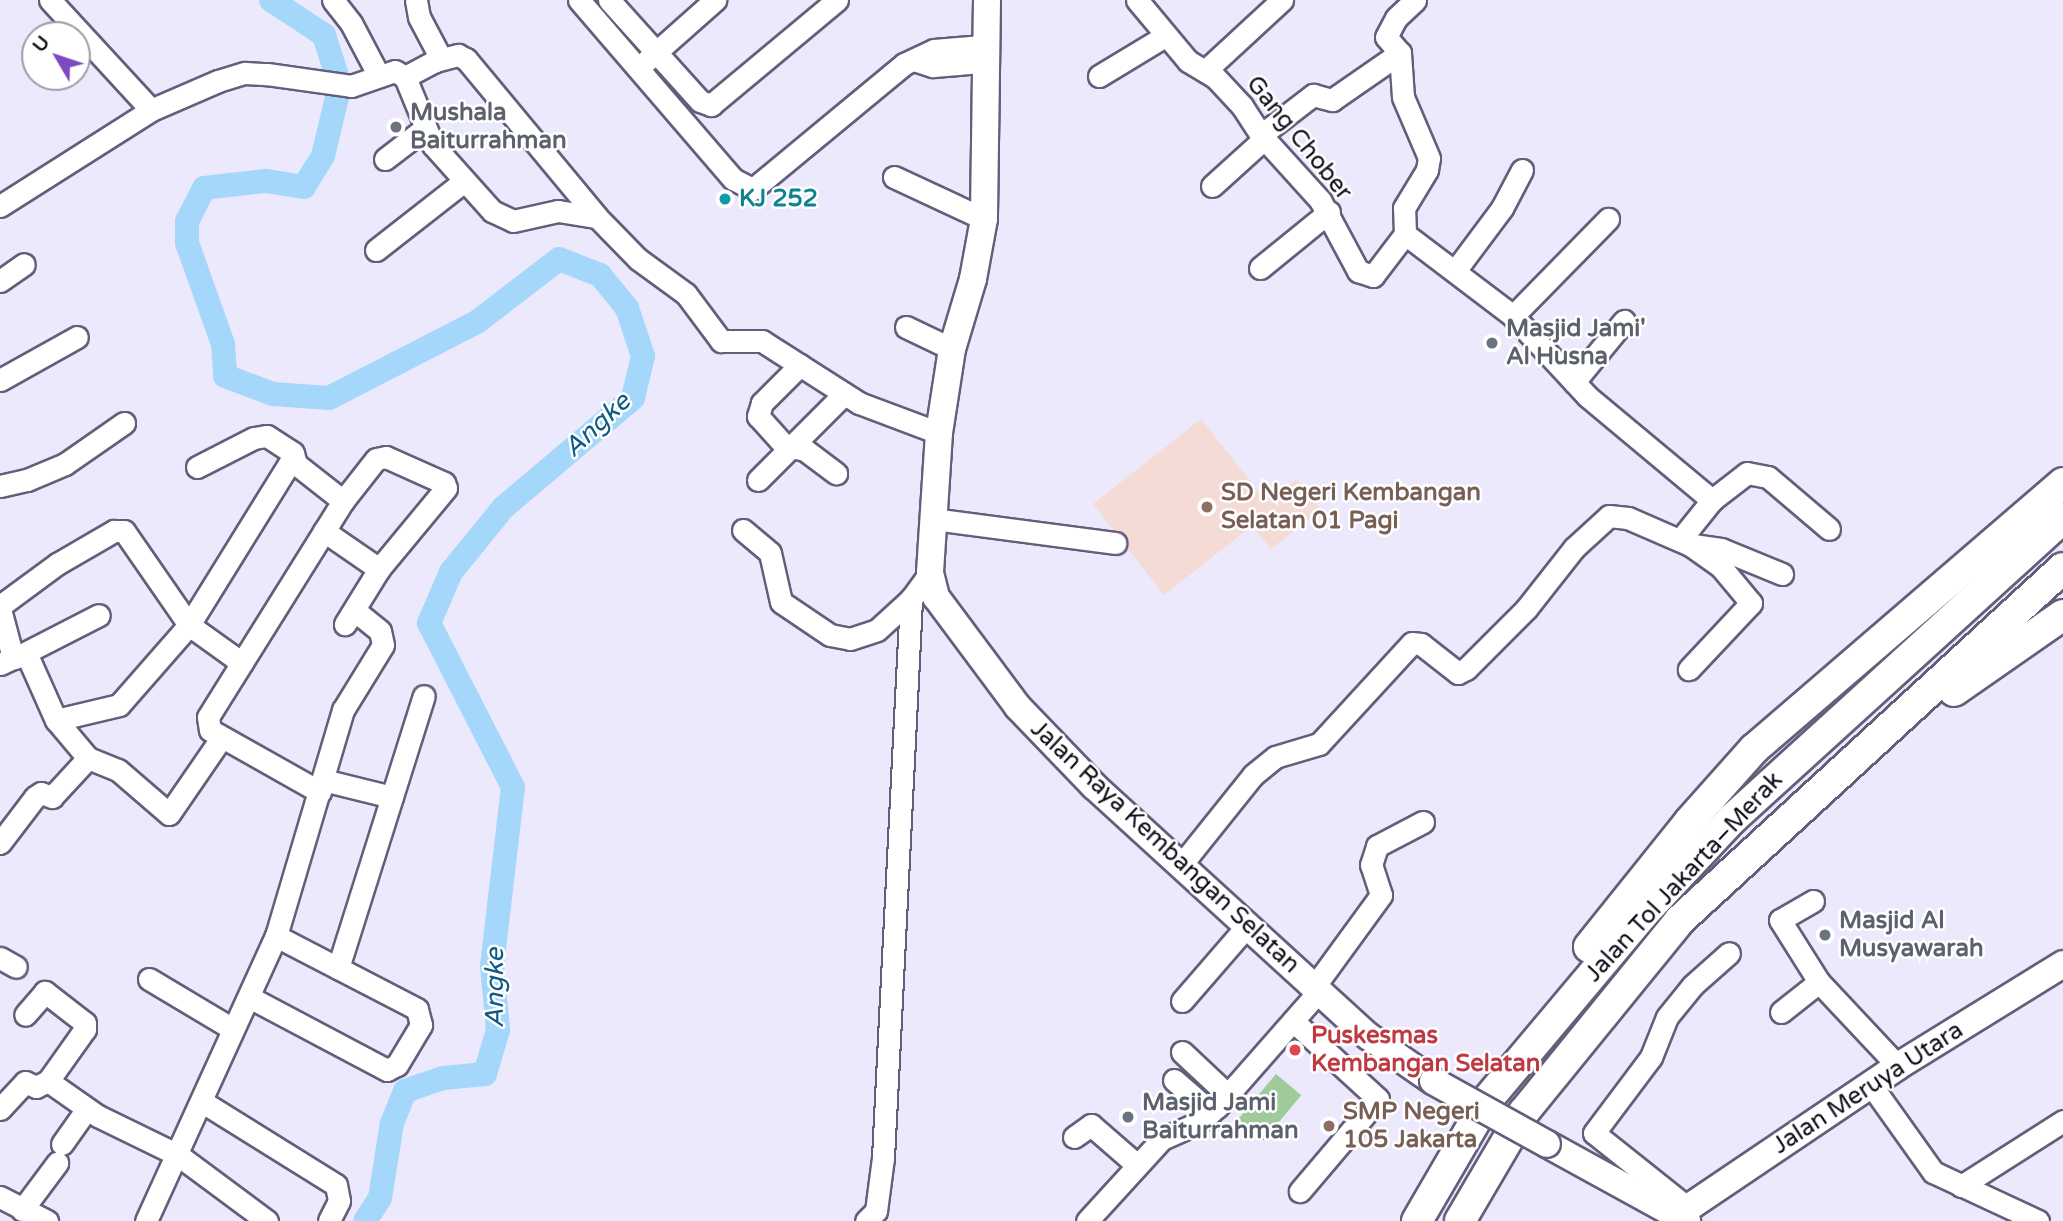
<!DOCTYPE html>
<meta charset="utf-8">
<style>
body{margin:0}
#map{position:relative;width:2063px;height:1221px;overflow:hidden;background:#ece9fc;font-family:"Varela Round",sans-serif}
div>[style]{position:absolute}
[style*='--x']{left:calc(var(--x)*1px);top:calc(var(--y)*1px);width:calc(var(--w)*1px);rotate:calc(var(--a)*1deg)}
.education>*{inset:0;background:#f5dbd5}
.green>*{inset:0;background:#9fca9a;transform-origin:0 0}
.river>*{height:24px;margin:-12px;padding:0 12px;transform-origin:12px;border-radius:12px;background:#a5d7fb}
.roads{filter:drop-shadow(2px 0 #645e7a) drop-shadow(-2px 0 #645e7a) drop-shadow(0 2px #645e7a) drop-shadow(0 -2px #645e7a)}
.minor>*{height:21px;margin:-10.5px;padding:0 10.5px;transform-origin:10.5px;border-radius:10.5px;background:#fff}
.major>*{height:26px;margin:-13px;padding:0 13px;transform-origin:13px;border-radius:13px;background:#fff}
.highway>*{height:30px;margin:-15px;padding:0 15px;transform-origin:15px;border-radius:15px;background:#fff}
.bridges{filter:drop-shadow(2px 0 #645e7a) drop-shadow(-2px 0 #645e7a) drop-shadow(0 2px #645e7a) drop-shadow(0 -2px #645e7a)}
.major-bridge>*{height:26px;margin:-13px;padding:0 13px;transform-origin:13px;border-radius:13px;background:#fff}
.dots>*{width:19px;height:19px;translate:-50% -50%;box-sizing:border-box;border:4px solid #fff;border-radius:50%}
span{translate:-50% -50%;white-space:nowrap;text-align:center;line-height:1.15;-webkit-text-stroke:5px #fff;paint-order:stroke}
.worship-label{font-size:24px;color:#5b616d;font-weight:700}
.left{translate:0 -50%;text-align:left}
.street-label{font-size:24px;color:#0e0b16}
.culture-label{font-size:24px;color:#0d838f;font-weight:700}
.education-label{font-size:24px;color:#785e54;font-weight:700}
.health-label{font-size:24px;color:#be3a42;font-weight:700}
.water-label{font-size:26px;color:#0d5b83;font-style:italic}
.north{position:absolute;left:21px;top:21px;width:70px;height:70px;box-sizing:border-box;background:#fff;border:2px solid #9f9da2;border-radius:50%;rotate:309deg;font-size:19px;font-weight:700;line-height:28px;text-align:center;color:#0e0b16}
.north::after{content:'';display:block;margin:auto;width:24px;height:32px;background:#7f49c0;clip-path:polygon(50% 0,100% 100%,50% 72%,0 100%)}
</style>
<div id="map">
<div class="education">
<i style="clip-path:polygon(1201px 419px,1267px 502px,1297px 479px,1321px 510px,1271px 549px,1252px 526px,1164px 595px,1093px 504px)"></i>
</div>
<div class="green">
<i style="left:1276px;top:1074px;width:33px;height:59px;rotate:40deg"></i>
</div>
<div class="river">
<i style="--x:271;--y:0;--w:64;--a:33.4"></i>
<i style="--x:324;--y:35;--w:52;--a:72.3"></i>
<i style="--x:340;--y:85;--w:73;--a:103.5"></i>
<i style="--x:323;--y:156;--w:36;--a:122"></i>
<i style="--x:304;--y:187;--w:39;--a:-171"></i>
<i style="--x:265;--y:181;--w:61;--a:173.5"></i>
<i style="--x:204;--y:188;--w:37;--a:117"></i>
<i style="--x:187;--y:221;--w:22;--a:90"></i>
<i style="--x:187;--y:243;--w:107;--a:70.4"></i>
<i style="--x:223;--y:344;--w:32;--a:86"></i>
<i style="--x:225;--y:376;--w:51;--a:20.6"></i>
<i style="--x:273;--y:394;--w:56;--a:4.1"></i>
<i style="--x:329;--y:398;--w:166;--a:-27.2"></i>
<i style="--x:477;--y:322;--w:103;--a:-37.5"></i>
<i style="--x:559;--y:259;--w:44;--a:21.3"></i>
<i style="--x:600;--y:275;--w:43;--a:50.7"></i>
<i style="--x:627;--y:308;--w:51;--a:71.6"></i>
<i style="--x:643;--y:356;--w:43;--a:103.4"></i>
<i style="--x:633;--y:398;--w:170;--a:139.8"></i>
<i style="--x:503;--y:508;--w:82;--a:129.1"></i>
<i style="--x:451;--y:572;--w:56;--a:113.3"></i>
<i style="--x:429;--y:623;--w:184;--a:62.9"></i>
<i style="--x:513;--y:787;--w:180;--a:96.7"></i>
<i style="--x:492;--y:966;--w:64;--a:84.6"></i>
<i style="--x:498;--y:1030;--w:46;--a:106.5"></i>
<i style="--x:485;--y:1074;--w:42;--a:174.6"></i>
<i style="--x:443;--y:1078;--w:40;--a:161.1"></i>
<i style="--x:405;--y:1091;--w:35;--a:112"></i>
<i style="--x:392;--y:1123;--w:76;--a:99.1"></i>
<i style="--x:380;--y:1198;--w:27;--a:123"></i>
</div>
<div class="roads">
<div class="minor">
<i style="--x:50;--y:0;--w:149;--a:47.4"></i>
<i style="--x:333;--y:0;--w:29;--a:52"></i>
<i style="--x:351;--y:23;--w:60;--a:62.2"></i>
<i style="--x:416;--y:0;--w:17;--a:80"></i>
<i style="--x:419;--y:17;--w:41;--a:62.2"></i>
<i style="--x:438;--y:53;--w:9;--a:111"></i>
<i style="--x:579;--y:0;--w:236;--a:49.3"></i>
<i style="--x:733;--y:179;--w:22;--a:27"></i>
<i style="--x:753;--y:189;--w:196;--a:-39.6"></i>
<i style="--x:904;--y:64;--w:33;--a:-25"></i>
<i style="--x:934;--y:50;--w:49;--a:-4.7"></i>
<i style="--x:609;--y:0;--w:136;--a:48"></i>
<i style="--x:700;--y:101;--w:12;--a:20"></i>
<i style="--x:711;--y:105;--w:164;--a:-39.8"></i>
<i style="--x:1137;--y:0;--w:80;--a:50.1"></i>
<i style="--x:1188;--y:61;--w:31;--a:31"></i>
<i style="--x:1215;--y:77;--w:40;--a:47"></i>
<i style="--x:1242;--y:106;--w:35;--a:57"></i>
<i style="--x:1261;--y:135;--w:88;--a:47.8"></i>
<i style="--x:1320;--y:200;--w:81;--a:61.8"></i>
<i style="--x:1358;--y:271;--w:16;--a:18"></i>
<i style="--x:1373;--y:276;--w:53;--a:-52.7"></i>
<i style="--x:914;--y:60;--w:20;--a:18"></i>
<i style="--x:933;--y:66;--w:50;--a:-4.6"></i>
<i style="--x:645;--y:62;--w:94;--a:-41.5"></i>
<i style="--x:1205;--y:71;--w:105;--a:-42.7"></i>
<i style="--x:1099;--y:76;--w:77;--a:-31.2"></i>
<i style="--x:405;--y:77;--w:34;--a:-28"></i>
<i style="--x:435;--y:61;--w:24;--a:-15"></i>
<i style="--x:458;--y:55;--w:9;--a:27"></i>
<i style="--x:466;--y:59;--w:205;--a:50.3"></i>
<i style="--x:1261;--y:135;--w:66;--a:-37.6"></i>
<i style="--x:1313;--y:95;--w:20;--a:15"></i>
<i style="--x:1332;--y:100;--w:83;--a:-34.7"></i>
<i style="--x:385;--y:159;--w:49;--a:-37.6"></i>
<i style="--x:894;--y:177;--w:99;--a:25"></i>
<i style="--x:1212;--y:186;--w:70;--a:-42.1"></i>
<i style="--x:0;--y:206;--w:179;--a:-32.4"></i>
<i style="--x:151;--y:110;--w:73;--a:-23.4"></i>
<i style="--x:218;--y:81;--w:28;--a:-17"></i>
<i style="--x:245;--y:73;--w:22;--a:3"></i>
<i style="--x:267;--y:74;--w:85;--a:8.1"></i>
<i style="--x:351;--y:86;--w:46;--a:-18.8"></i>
<i style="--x:395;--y:71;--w:12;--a:31"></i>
<i style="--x:405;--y:77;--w:74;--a:67.6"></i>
<i style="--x:433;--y:145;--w:89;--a:48.2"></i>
<i style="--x:492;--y:211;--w:23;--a:25"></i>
<i style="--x:513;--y:221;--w:46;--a:-12.5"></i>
<i style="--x:558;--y:211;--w:39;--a:9"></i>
<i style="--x:597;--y:217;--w:59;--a:45.7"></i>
<i style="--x:638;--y:259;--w:59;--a:36.1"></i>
<i style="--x:686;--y:294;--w:59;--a:53.3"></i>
<i style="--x:721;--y:341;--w:41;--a:0"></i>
<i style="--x:762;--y:341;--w:115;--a:32.6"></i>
<i style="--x:859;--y:403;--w:85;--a:20.6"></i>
<i style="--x:1405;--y:234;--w:136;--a:37.2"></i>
<i style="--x:1513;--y:316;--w:109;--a:47.2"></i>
<i style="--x:1587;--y:396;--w:163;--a:39.8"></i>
<i style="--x:1405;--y:234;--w:26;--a:-92"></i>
<i style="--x:1404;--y:208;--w:44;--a:-58.8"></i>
<i style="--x:1427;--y:170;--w:12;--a:-81"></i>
<i style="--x:1429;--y:158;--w:66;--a:-113.1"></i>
<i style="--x:1403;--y:97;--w:44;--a:-93.9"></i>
<i style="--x:1400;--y:53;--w:21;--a:-131"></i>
<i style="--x:1386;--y:37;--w:21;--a:-62"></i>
<i style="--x:1396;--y:18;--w:26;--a:-43"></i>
<i style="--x:376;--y:250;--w:110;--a:-38"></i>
<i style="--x:1260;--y:268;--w:89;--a:-39.1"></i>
<i style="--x:1455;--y:271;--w:79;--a:-53.3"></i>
<i style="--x:1502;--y:208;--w:43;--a:-62.2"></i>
<i style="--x:0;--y:281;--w:29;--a:-35"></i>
<i style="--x:1513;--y:316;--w:136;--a:-45.6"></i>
<i style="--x:906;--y:327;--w:51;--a:25.6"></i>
<i style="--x:800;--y:365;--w:54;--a:135"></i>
<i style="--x:762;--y:403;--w:14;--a:107"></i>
<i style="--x:758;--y:416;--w:40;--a:48"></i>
<i style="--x:785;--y:446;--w:20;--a:11"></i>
<i style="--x:805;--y:450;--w:39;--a:37"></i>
<i style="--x:0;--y:380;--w:88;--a:-29.2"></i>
<i style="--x:1574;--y:382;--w:79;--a:-50.7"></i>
<i style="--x:197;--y:467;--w:64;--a:-27"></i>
<i style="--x:254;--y:438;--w:13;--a:-9"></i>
<i style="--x:267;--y:436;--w:31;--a:33"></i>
<i style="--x:293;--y:453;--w:11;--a:75"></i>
<i style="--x:758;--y:480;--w:122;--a:-45"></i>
<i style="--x:0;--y:486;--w:28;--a:-13"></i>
<i style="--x:27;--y:480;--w:41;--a:-22.8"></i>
<i style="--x:65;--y:464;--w:72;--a:-34.8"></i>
<i style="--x:933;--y:519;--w:184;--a:7.5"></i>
<i style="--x:743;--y:530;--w:35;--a:40"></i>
<i style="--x:770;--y:553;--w:50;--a:77.3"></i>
<i style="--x:781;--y:602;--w:59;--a:34"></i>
<i style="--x:830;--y:635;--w:20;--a:11"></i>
<i style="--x:850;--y:639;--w:28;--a:-18"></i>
<i style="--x:877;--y:630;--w:46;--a:-42.4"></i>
<i style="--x:324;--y:531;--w:67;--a:34.6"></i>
<i style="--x:1680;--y:540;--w:51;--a:-51.3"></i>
<i style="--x:1712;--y:500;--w:44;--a:-37.6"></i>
<i style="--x:1747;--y:473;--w:21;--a:11"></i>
<i style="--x:1768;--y:477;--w:80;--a:40.4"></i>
<i style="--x:1693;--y:545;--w:28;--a:8"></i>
<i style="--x:1721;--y:549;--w:66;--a:22.3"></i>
<i style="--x:0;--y:606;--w:71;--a:-36.4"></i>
<i style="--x:57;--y:564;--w:66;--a:-30.1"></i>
<i style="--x:114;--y:531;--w:10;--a:0"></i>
<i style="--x:124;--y:531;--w:114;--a:55.3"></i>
<i style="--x:189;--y:625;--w:190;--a:-58.2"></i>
<i style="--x:289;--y:464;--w:7;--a:0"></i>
<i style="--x:296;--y:464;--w:60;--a:38.2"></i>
<i style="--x:0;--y:609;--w:51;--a:75.1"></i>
<i style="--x:13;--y:658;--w:14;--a:155"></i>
<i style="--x:27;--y:655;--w:71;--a:66"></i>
<i style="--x:56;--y:720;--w:50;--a:49.9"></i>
<i style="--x:15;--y:658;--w:94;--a:-27.1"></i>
<i style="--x:56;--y:720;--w:65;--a:-13.4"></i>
<i style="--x:119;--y:705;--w:106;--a:-48.8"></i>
<i style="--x:189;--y:625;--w:65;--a:35.6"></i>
<i style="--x:323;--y:780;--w:71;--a:13.8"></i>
<i style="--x:320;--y:792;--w:126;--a:-150.6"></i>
<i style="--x:210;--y:730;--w:13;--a:-99"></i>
<i style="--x:208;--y:717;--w:255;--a:-58"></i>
<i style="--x:343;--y:501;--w:53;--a:-51.8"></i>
<i style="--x:376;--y:459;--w:10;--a:-11"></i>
<i style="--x:386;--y:457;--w:64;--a:24.1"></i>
<i style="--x:444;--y:483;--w:5;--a:68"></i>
<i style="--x:446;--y:488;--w:105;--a:129.6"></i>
<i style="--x:379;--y:569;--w:65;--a:121.7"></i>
<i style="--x:0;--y:843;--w:58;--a:-52.7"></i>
<i style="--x:35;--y:797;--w:7;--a:-34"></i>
<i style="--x:41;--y:793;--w:12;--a:20"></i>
<i style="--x:52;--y:797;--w:53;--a:-47.3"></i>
<i style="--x:88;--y:758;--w:32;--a:22"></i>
<i style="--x:118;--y:770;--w:67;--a:40.8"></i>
<i style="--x:169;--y:814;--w:93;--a:-55.5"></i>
<i style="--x:1181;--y:865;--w:115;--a:-51.3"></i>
<i style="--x:1253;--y:775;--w:28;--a:-39"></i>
<i style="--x:1275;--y:757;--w:46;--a:-16.5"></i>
<i style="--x:1319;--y:744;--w:137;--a:-47.4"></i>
<i style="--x:1412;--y:643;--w:9;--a:6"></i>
<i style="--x:1421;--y:644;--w:47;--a:38.1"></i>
<i style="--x:1458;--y:673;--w:9;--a:-27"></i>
<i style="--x:1466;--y:669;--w:85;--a:-45"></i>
<i style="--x:1526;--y:609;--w:78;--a:-51.8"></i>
<i style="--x:1574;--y:548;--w:47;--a:-42.4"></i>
<i style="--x:1609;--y:516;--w:19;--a:6"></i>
<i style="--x:1628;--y:518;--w:68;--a:23.5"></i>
<i style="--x:1690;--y:545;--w:38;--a:35"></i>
<i style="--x:1721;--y:567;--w:47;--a:50.2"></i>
<i style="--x:1751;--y:603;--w:91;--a:133.2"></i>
<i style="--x:1813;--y:901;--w:38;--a:150"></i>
<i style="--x:1780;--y:920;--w:73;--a:57.8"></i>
<i style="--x:1819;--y:982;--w:115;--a:46.8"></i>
<i style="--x:0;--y:958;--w:18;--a:29"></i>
<i style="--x:338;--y:968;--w:285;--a:-72.5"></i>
<i style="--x:149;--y:979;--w:98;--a:30.8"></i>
<i style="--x:1314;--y:987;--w:114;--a:-53.9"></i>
<i style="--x:1381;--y:895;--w:32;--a:-108"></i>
<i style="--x:1371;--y:865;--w:20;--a:-72"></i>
<i style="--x:1377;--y:846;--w:52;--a:-27.6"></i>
<i style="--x:249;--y:997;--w:156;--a:27.9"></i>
<i style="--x:387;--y:1070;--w:11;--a:-27"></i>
<i style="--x:397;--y:1065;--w:47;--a:-59"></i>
<i style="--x:421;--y:1025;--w:16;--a:-104"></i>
<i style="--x:417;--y:1009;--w:159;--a:-152.6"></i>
<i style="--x:1182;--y:1001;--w:99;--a:-49.1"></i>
<i style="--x:1781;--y:1012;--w:48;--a:-38.3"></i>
<i style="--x:1293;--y:1021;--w:115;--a:42.5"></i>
<i style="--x:1378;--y:1099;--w:121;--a:130.3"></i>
<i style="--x:1182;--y:1052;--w:63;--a:43.1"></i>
<i style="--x:1174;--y:1080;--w:49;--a:40.9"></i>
<i style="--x:48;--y:1081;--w:61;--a:35"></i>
<i style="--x:98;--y:1116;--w:89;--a:26"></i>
<i style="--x:178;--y:1155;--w:111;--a:36.6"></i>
<i style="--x:1871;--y:1085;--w:107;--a:54.5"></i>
<i style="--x:1933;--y:1172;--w:116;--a:25"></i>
<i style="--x:201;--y:1101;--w:159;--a:31.9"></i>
<i style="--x:336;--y:1185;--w:16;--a:79"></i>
<i style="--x:339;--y:1201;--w:22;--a:117"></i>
<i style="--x:0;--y:1109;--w:37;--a:-47"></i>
<i style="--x:25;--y:1082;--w:12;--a:24"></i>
<i style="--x:36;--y:1087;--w:13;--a:-27"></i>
<i style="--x:48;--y:1081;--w:64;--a:-54.6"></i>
<i style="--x:85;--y:1029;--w:6;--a:-90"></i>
<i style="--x:85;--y:1023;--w:51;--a:-142.2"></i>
<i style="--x:45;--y:992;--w:30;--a:131"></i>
<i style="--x:1074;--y:1137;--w:21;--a:-35"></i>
<i style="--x:1091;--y:1125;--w:61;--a:41"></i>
<i style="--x:62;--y:1144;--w:42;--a:-54.8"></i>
<i style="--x:1961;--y:1186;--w:121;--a:-32.5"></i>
<i style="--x:0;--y:1197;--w:53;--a:27.1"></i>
<i style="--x:1688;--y:1208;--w:120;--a:-141.4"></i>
<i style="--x:1594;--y:1133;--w:95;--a:-53.1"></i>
<i style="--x:1651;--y:1057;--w:43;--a:-68.2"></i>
<i style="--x:1667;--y:1017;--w:41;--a:-50.9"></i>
<i style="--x:1693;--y:985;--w:48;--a:-41.6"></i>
<i style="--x:22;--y:1210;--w:59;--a:-53.3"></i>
<i style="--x:146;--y:1221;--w:313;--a:-65.5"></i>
<i style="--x:276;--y:936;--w:236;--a:-73.5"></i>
<i style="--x:343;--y:710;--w:76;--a:-58.4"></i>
<i style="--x:383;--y:645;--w:14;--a:-102"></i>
<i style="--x:380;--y:631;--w:33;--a:-141"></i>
<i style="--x:866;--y:1221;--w:14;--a:-45"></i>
<i style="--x:876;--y:1211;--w:53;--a:-82.5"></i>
<i style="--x:883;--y:1158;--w:560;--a:-87.13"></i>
<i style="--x:911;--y:599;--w:32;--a:-54"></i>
<i style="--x:1087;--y:1221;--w:111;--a:-47.6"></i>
<i style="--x:1162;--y:1139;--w:37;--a:-24"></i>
<i style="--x:1196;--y:1124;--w:28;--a:-39"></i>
<i style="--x:1218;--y:1106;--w:153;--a:-48.7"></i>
</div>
<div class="major">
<i style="--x:987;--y:0;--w:219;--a:90.8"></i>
<i style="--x:984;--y:219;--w:61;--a:100.4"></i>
<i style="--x:973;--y:279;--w:73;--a:106.7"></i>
<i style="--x:952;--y:349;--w:85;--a:98.8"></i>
<i style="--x:939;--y:433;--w:140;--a:93.7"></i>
<i style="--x:930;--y:573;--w:25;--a:76"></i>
<i style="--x:936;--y:597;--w:137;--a:53.3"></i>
<i style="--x:1018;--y:707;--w:110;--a:46.1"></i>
<i style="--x:1094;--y:786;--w:371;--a:42.4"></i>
<i style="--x:1368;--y:1036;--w:79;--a:34.7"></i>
<i style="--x:1547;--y:1144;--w:160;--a:28.8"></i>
<i style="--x:1676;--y:1216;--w:268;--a:-34"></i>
<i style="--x:1898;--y:1066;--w:194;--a:-31.7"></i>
</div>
<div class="highway">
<i style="--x:1954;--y:691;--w:133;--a:-34.9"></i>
<i style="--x:1589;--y:947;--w:160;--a:-51.3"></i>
<i style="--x:1689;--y:822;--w:98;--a:-48.3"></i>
<i style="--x:1754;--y:749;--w:408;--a:-40.7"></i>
<i style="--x:1417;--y:1221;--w:141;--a:-59.8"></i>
<i style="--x:1488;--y:1099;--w:241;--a:-50"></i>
<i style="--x:1643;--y:914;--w:130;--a:-46.9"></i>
<i style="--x:1732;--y:819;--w:447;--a:-42.3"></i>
<i style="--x:1460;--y:1221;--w:126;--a:-59.6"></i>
<i style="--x:1524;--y:1112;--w:247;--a:-50.9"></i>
<i style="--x:1680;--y:920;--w:520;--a:-42.58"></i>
</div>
</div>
<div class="bridges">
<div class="major-bridge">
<i style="--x:1433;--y:1081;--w:130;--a:28.9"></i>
</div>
</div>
<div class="dots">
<i style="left:396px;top:127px;background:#6b7280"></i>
<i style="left:725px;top:199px;background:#0f9aa8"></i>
<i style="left:1492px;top:343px;background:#6b7280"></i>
<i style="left:1207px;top:507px;background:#8d6e63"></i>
<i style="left:1825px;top:935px;background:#6b7280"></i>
<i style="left:1295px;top:1050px;background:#e0444e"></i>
<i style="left:1128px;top:1117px;background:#6b7280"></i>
<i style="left:1329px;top:1126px;background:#8d6e63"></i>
</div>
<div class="worship-label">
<span class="left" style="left:410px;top:127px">Mushala<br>Baiturrahman</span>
<span class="left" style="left:1506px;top:343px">Masjid Jami'<br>Al Husna</span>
<span class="left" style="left:1839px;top:935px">Masjid Al<br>Musyawarah</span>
<span class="left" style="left:1142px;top:1117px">Masjid Jami<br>Baiturrahman</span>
</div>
<div class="street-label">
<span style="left:1299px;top:138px;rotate:51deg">Gang Chober</span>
<span style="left:1165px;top:847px;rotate:43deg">Jalan Raya Kembangan Selatan</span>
<span style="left:1684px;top:877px;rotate:-47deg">Jalan Tol Jakarta–Merak</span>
<span style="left:1868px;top:1088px;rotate:-33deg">Jalan Meruya Utara</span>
</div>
<div class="culture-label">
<span class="left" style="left:739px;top:199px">KJ 252</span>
</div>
<div class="education-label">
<span class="left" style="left:1221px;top:507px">SD Negeri Kembangan<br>Selatan 01 Pagi</span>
<span class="left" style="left:1343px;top:1126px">SMP Negeri<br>105 Jakarta</span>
</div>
<div class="health-label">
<span class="left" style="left:1311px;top:1050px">Puskesmas<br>Kembangan Selatan</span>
</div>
<div class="water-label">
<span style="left:597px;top:425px;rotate:-43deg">Angke</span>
<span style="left:495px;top:988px;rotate:-90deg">Angke</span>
</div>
<div class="north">U</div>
</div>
